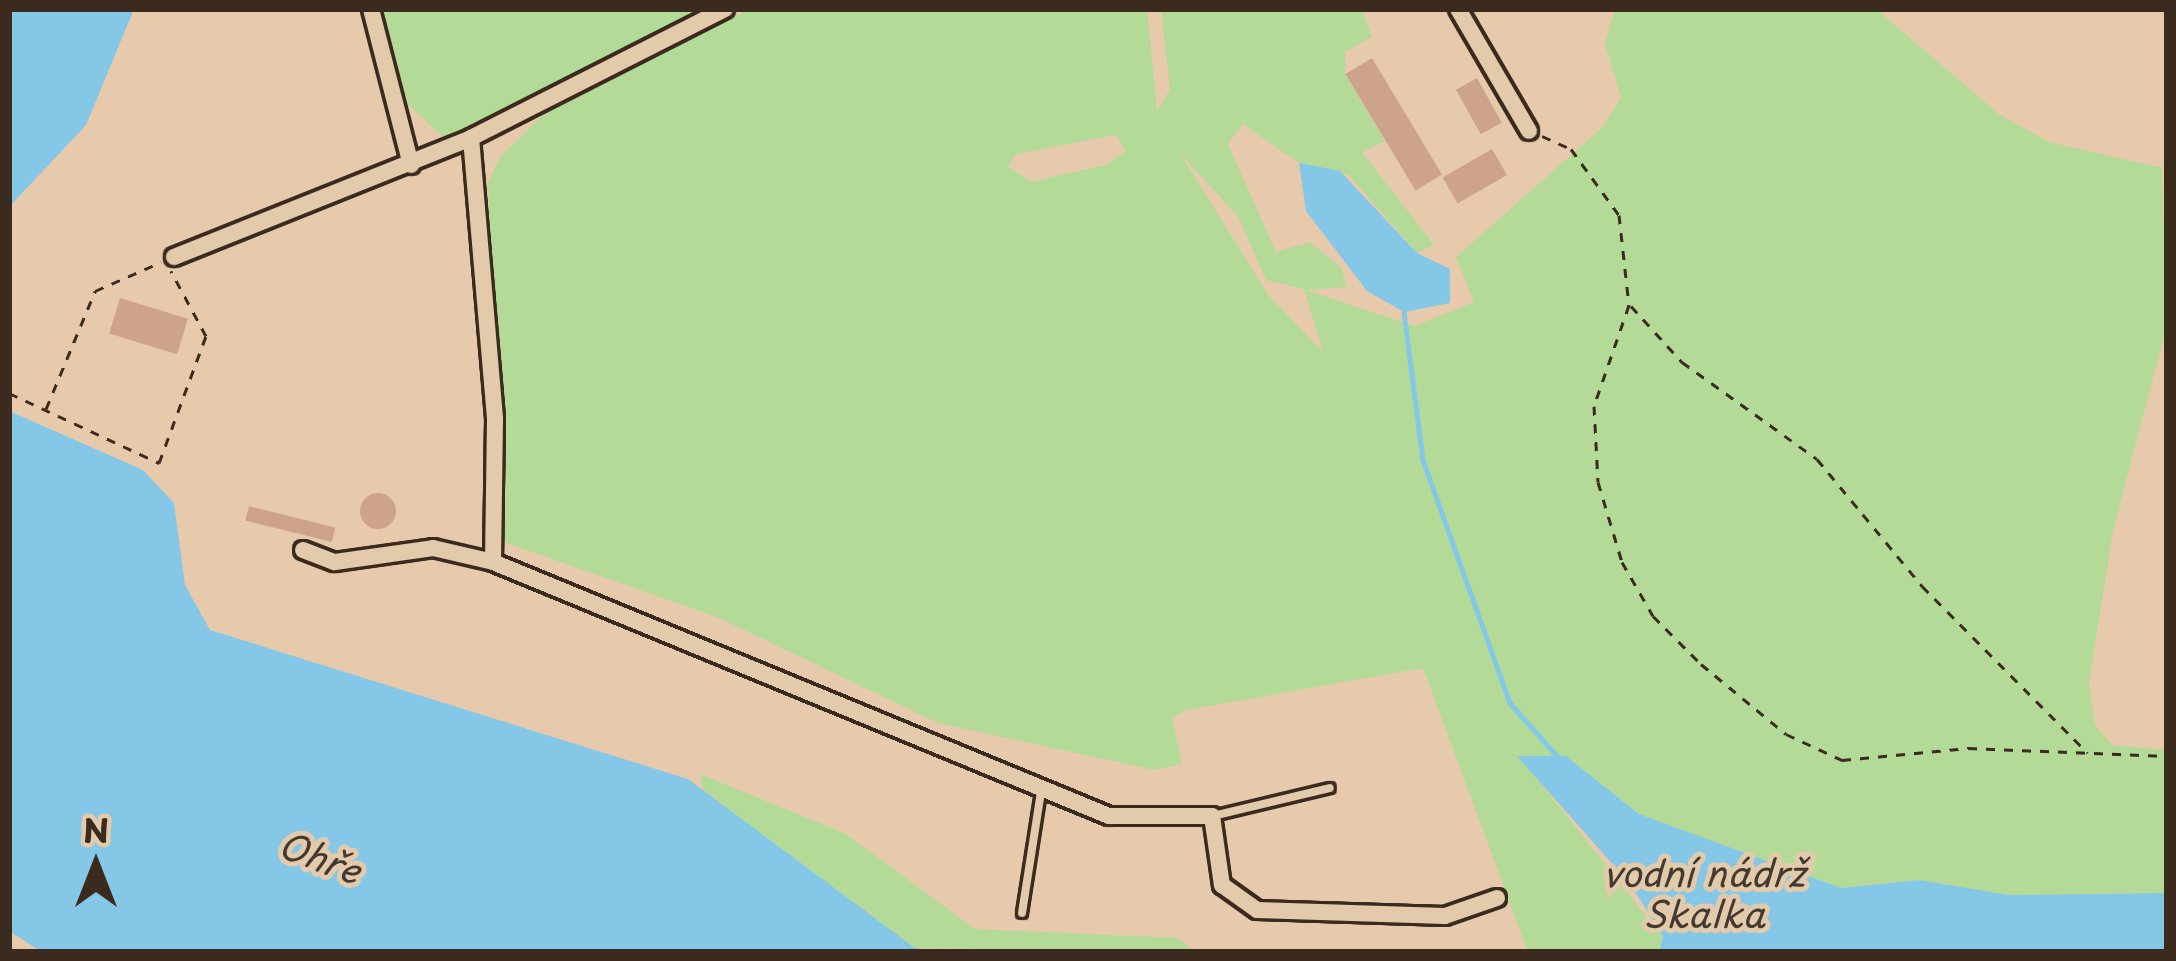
<!DOCTYPE html>
<meta charset="utf-8">
<style>
body{margin:0}
#map{position:relative;width:2176px;height:961px;overflow:hidden;background:#e7caac;font-family:"Playpen Sans",sans-serif}
div>[style]{position:absolute}
[style*='--x']{left:calc(var(--x)*1px);top:calc(var(--y)*1px);width:calc(var(--w)*1px);rotate:calc(var(--a)*1deg)}
.green>*{inset:0;background:#b3db97}
.water>*{inset:0;background:#85c7e6}
.stream>*{height:4.5px;margin:-2.25px;padding:0 2.25px;transform-origin:2.25px;border-radius:2.25px;background:#85c7e6}
.building>*{inset:0;background:#cea38b;transform-origin:0 0}
.round{border-radius:50%}
.path>*{height:3px;margin-top:-1.5px;transform-origin:0;background:repeating-linear-gradient(90deg,#3b2a1e 0 9px,transparent 0 18px)}
.roads{filter:drop-shadow(3px 0 #3b2a1e) drop-shadow(-3px 0 #3b2a1e) drop-shadow(0 3px #3b2a1e) drop-shadow(0 -3px #3b2a1e)}
.lane>*{height:8px;margin:-4px;padding:0 4px;transform-origin:4px;border-radius:4px;background:#e2caab}
.street>*{height:16px;margin:-8px;padding:0 8px;transform-origin:8px;border-radius:8px;background:#e2caab}
span{translate:-50% -50%;white-space:nowrap;text-align:center;line-height:1.15;-webkit-text-stroke:10px #e2caab;paint-order:stroke}
.water-label{font-size:36px;color:#423a32;font-style:italic}
.frame{position:absolute;inset:0;border:12px solid #3b2a1e;pointer-events:none}
.north{position:absolute;left:36px;top:805px;width:120px;height:120px;-webkit-text-stroke:9px #e2caab;paint-order:stroke;rotate:0deg;font-size:33px;font-weight:700;line-height:48px;text-align:center;color:#3b2a1e}
.north::after{content:'';display:block;margin:auto;width:42px;height:54px;background:#3b2a1e;clip-path:polygon(50% 0,100% 100%,50% 72%,0 100%)}
</style>
<div id="map">
<div class="green">
<i style="clip-path:polygon(379px 9px,707px 9px,446px 140px,407px 103px)"></i>
<i style="clip-path:polygon(evenodd,749px 9px,1147px 9px,1157px 111px,1170px 89px,1161px 9px,1362px 9px,1372px 37px,1345px 52px,1345px 74px,1385px 141px,1362px 152px,1434px 245px,1417px 253px,1349px 175px,1299px 163px,1243px 124px,1228px 144px,1276px 252px,1310px 242px,1341px 267px,1347px 287px,1306px 290px,1415px 326px,1474px 302px,1456px 257px,1603px 127px,1621px 97px,1605px 44px,1615px 9px,1876px 9px,2000px 115px,2049px 142px,2162px 168px,2167px 324px,2113px 531px,2089px 682px,2095px 725px,2112px 745px,2167px 750px,2167px 893px,2008px 895px,1919px 880px,1841px 888px,1639px 814px,1566px 756px,1519px 756px,1663px 937px,1659px 952px,1528px 952px,1423px 668px,1186px 710px,1172px 718px,1182px 764px,1154px 770px,938px 723px,717px 617px,504px 542px,488px 183px,500px 157px,543px 115px,749px 9px,1116px 135px,1126px 151px,1105px 165px,1031px 182px,1008px 166px,1016px 154px,1116px 135px,749px 9px,1180px 153px,1239px 218px,1266px 280px,1304px 289px,1323px 352px,1269px 296px,1180px 153px)"></i>
<i style="clip-path:polygon(700px 774px,846px 834px,975px 929px,1178px 938px,1195px 952px,915px 948px,703px 790px)"></i>
</div>
<div class="water">
<i style="clip-path:polygon(9px 9px,134px 9px,86px 125px,9px 207px)"></i>
<i style="clip-path:polygon(1299px 163px,1340px 171px,1417px 253px,1450px 269px,1450px 303px,1404px 312px,1367px 291px,1306px 211px)"></i>
<i style="clip-path:polygon(9px 411px,143px 470px,174px 503px,185px 585px,210px 630px,688px 779px,915px 948px,943px 952px,42px 952px,9px 931px)"></i>
<i style="clip-path:polygon(1517px 756px,1566px 756px,1639px 814px,1841px 888px,1919px 880px,2008px 895px,2167px 893px,2167px 952px,1659px 952px,1663px 937px,1631px 885px)"></i>
</div>
<div class="stream">
<i style="--x:1404;--y:312;--w:149;--a:82.7"></i>
<i style="--x:1423;--y:460;--w:258;--a:70.3"></i>
<i style="--x:1510;--y:703;--w:72;--a:48.4"></i>
</div>
<div class="building">
<i style="left:1372px;top:58px;width:136px;height:31px;rotate:59deg"></i>
<i style="left:1477px;top:78px;width:51px;height:24px;rotate:61deg"></i>
<i style="left:1492px;top:149px;width:30px;height:57px;rotate:60deg"></i>
<i style="left:120px;top:298px;width:71px;height:37px;rotate:17deg"></i>
<i class="round" style="left:360px;top:493px;width:36px;height:36px"></i>
<i style="left:249px;top:506px;width:89px;height:15px;rotate:14deg"></i>
</div>
<div class="path">
<i style="--x:1542;--y:136;--w:32;--a:24"></i>
<i style="--x:1571;--y:149;--w:82;--a:54"></i>
<i style="--x:1619;--y:215;--w:91;--a:83.7"></i>
<i style="--x:1629;--y:305;--w:107;--a:109.1"></i>
<i style="--x:1594;--y:406;--w:76;--a:87"></i>
<i style="--x:1598;--y:482;--w:84;--a:73.3"></i>
<i style="--x:1622;--y:562;--w:62;--a:60.1"></i>
<i style="--x:1653;--y:616;--w:68;--a:45"></i>
<i style="--x:1701;--y:664;--w:110;--a:39.5"></i>
<i style="--x:1786;--y:734;--w:62;--a:24.9"></i>
<i style="--x:1842;--y:760;--w:127;--a:-5.4"></i>
<i style="--x:1968;--y:748;--w:199;--a:2.3"></i>
<i style="--x:1631;--y:306;--w:76;--a:47.7"></i>
<i style="--x:1682;--y:362;--w:166;--a:35.7"></i>
<i style="--x:1817;--y:459;--w:165;--a:50.4"></i>
<i style="--x:1922;--y:586;--w:235;--a:45.2"></i>
<i style="--x:9;--y:393;--w:166;--a:25"></i>
<i style="--x:159;--y:463;--w:135;--a:-69.7"></i>
<i style="--x:206;--y:336;--w:74;--a:-118.3"></i>
<i style="--x:46;--y:409;--w:128;--a:-67.4"></i>
<i style="--x:95;--y:291;--w:72;--a:-23.7"></i>
</div>
<div class="roads">
<div class="lane">
<i style="--x:1213;--y:816;--w:120;--a:-13.5"></i>
<i style="--x:1022;--y:913;--w:123;--a:-81.1"></i>
</div>
<div class="street">
<i style="--x:371;--y:9;--w:161;--a:75.6"></i>
<i style="--x:725;--y:9;--w:285;--a:153.1"></i>
<i style="--x:471;--y:138;--w:282;--a:85.1"></i>
<i style="--x:495;--y:419;--w:143;--a:90.8"></i>
<i style="--x:493;--y:562;--w:666;--a:22.41"></i>
<i style="--x:1109;--y:816;--w:103;--a:0"></i>
<i style="--x:1212;--y:816;--w:70;--a:81.8"></i>
<i style="--x:1222;--y:885;--w:43;--a:35.5"></i>
<i style="--x:1257;--y:910;--w:188;--a:1.8"></i>
<i style="--x:1445;--y:916;--w:55;--a:-19.1"></i>
<i style="--x:1458;--y:9;--w:141;--a:59.8"></i>
<i style="--x:174;--y:257;--w:320;--a:-21.8"></i>
<i style="--x:303;--y:550;--w:34;--a:21"></i>
<i style="--x:335;--y:562;--w:99;--a:-8.1"></i>
<i style="--x:433;--y:548;--w:62;--a:13.1"></i>
</div>
</div>
<div class="water-label">
<span style="left:320px;top:857px;rotate:21deg">Ohře</span>
<span style="left:1704px;top:893px">vodní nádrž<br>Skalka</span>
</div>
<div class="frame"></div>
<div class="north">N</div>
</div>
